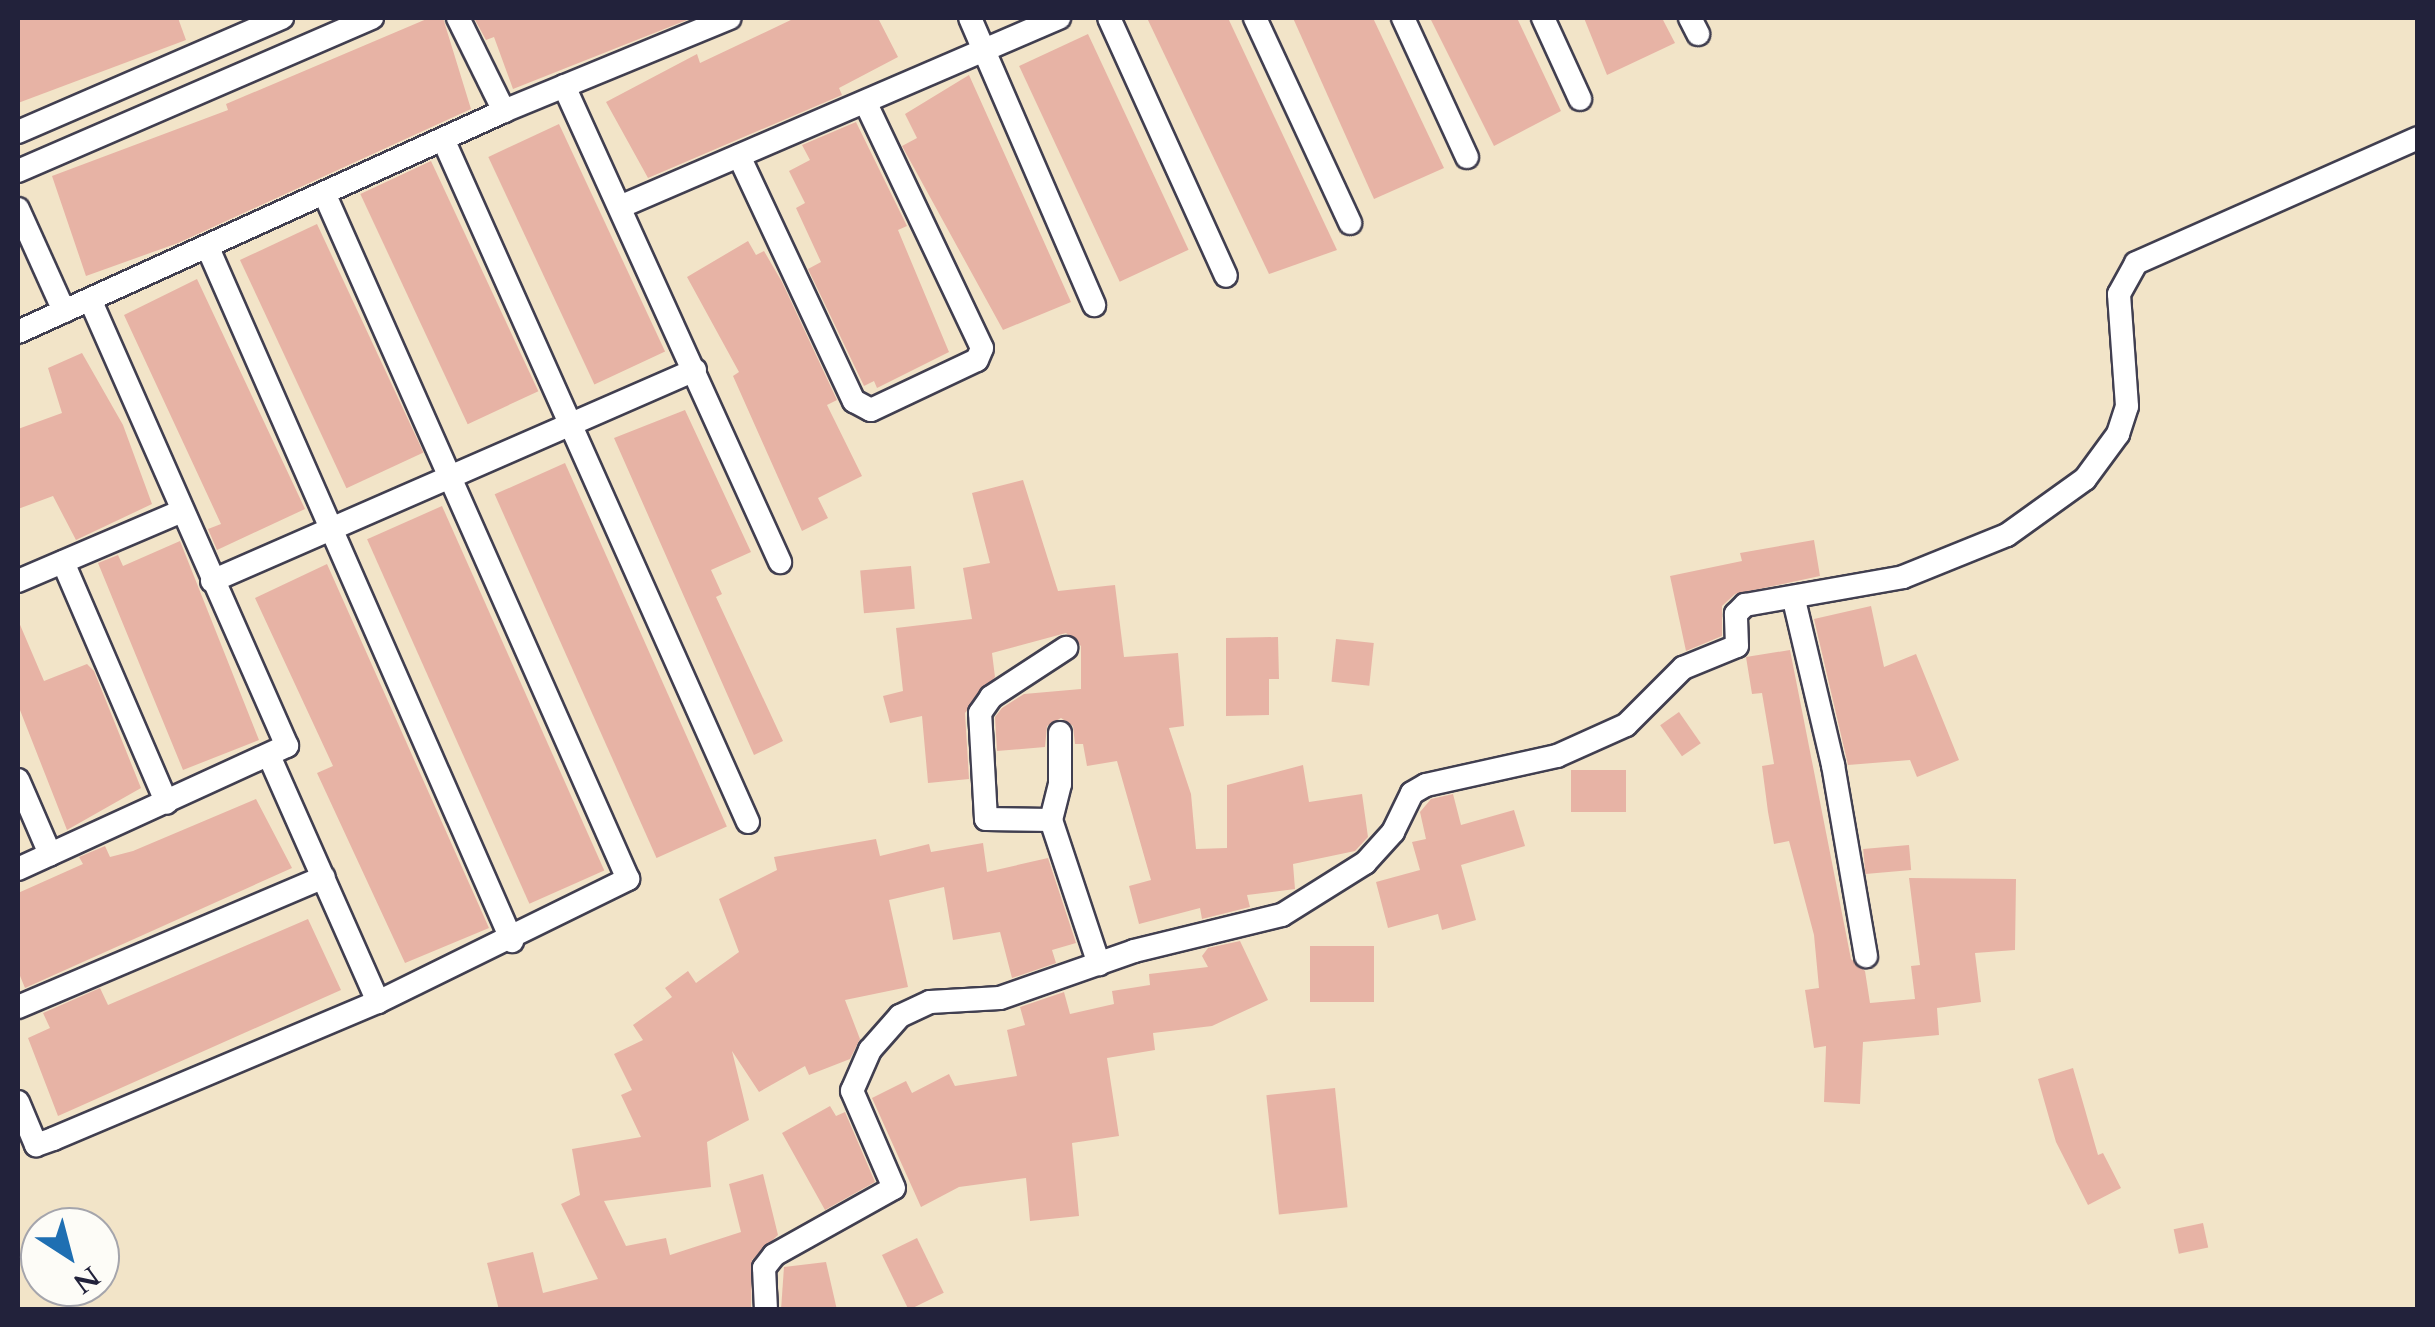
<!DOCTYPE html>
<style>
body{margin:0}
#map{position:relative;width:2435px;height:1327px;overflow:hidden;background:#f2e4c8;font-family:Cardo,serif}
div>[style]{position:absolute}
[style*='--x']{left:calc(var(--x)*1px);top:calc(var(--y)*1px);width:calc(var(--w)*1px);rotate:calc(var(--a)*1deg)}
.building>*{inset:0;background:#e7b3a5;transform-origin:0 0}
.roads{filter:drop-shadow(2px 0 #413f50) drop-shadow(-2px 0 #413f50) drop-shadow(0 2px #413f50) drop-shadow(0 -2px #413f50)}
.street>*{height:22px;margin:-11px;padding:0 11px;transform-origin:11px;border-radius:11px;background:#fff}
span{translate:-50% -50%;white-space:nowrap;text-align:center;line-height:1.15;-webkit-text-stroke:8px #fdfcf7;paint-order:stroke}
.frame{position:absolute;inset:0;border:20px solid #22223b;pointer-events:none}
.north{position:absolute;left:20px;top:1207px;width:100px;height:100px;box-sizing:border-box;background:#fdfcf7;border:2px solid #a5a5ac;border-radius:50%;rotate:144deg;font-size:28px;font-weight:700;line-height:40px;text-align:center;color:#22223b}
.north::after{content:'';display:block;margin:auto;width:35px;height:45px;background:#1f6fb2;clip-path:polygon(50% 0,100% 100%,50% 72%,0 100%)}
</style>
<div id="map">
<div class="building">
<i style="clip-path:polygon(18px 18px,178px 18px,186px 40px,18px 103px)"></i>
<i style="clip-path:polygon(429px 18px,443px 18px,471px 109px,178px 243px,86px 276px,52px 176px,228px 110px,226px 104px)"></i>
<i style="clip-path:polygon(474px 18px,692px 18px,513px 89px,494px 37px,486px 40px)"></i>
<i style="clip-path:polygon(795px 18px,878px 18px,898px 57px,839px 88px,842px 95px,648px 178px,606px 102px,697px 54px,700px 63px)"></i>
<i style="clip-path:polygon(1147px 18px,1228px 18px,1337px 250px,1269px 274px)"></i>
<i style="clip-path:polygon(1293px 18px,1373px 18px,1444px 168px,1374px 199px)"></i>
<i style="clip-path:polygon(1430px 18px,1517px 18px,1561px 111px,1494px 146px)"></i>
<i style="clip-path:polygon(1584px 18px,1662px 18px,1675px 43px,1607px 75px)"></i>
<i style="left:1088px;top:34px;width:238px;height:76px;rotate:65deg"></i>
<i style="clip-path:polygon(969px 75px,1071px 302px,1003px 330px,902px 146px,917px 138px,905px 114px)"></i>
<i style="clip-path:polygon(856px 122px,907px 226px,898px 230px,949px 352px,877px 388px,874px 381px,864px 386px,808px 269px,821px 262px,796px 208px,805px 203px,789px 171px,810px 160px,802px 145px)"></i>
<i style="left:559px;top:124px;width:251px;height:78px;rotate:65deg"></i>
<i style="left:431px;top:161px;width:254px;height:78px;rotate:65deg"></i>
<i style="left:317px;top:224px;width:252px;height:85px;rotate:65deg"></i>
<i style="clip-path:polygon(748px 241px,756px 255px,764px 251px,782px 282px,837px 400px,827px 405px,862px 476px,818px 498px,828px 518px,802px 531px,733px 376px,739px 372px,687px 277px)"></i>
<i style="clip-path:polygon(197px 279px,305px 509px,217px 550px,208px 529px,221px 524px,124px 315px)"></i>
<i style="clip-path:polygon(82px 353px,123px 425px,152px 504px,76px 540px,53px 496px,18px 509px,18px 429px,62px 413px,48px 368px)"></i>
<i style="clip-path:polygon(685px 410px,751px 552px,711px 570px,722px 594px,716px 597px,783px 741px,754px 755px,614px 438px)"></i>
<i style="left:565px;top:463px;width:398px;height:77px;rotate:66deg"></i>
<i style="clip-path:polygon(1023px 480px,1058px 591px,1115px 585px,1124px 657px,1178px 653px,1184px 726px,1169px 728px,1191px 794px,1196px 849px,1227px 848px,1227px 785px,1303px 765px,1309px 802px,1362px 794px,1368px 837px,1355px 851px,1293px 864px,1295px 889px,1247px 895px,1250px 907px,1202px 919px,1200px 908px,1139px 924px,1129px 886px,1151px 880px,1117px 761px,1087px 766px,1083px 744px,1075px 744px,1073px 726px,1061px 718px,1047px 726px,1045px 747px,997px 751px,995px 717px,1002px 708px,1024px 694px,1081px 689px,1081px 646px,1066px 633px,992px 653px,995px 677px,965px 713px,969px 779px,928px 783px,922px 716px,890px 723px,883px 696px,903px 691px,896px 628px,972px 619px,963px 568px,990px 563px,972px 493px)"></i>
<i style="left:442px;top:506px;width:399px;height:82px;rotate:66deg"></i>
<i style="clip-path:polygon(1814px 540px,1820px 576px,1735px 594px,1722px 606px,1722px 636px,1686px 651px,1670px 576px,1742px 561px,1740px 553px)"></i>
<i style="clip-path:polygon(180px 541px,259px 740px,183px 770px,98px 563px,118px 555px,123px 566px)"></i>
<i style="clip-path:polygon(327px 564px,489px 928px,405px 963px,317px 773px,333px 766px,255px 598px)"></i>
<i style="left:911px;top:566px;width:43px;height:51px;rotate:85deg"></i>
<i style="clip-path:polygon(1871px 606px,1884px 667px,1916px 654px,1959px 760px,1917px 777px,1910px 760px,1848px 765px,1814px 619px)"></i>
<i style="clip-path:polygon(18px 620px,44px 681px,87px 664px,94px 671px,141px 788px,67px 830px,18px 705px)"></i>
<i style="clip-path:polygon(1278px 637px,1279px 679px,1269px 679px,1269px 715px,1226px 716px,1226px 638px)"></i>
<i style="left:1336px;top:639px;width:38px;height:43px;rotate:6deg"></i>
<i style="clip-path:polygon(1790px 650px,1851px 959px,1865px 971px,1870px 1003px,1915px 999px,1911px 966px,1920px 965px,1909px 878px,2016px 879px,2015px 950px,1975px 953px,1981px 1002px,1937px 1008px,1939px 1035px,1863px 1042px,1860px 1104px,1824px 1102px,1826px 1046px,1814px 1048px,1805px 990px,1819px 988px,1814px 935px,1789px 841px,1774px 844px,1768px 812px,1762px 766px,1774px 764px,1762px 693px,1752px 694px,1746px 657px)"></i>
<i style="left:1679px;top:712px;width:38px;height:23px;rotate:55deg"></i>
<i style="left:1626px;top:770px;width:42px;height:55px;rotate:90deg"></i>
<i style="clip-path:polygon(1453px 794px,1461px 825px,1514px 810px,1525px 846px,1461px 865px,1476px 920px,1442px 930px,1438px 914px,1388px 928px,1376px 882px,1420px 870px,1412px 842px,1426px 839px,1420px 812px,1431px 799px)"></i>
<i style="clip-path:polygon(256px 799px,292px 868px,25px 988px,18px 971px,18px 893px,83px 864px,79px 857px,105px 846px,110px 857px,133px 851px)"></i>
<i style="clip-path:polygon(876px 839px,880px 856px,929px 844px,931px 852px,983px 843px,987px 872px,1048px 858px,1076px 943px,1052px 950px,1056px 963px,1012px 978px,1000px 932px,953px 940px,944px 887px,889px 900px,908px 987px,845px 1000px,860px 1039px,850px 1059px,809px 1075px,805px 1066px,759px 1092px,732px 1051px,749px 1120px,707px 1142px,711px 1187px,604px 1201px,626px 1246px,666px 1238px,670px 1255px,741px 1232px,729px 1184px,763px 1174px,778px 1235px,752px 1260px,751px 1310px,499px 1310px,487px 1263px,533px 1252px,543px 1293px,598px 1279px,561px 1204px,580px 1195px,572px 1149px,641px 1137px,621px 1095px,632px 1090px,614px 1054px,643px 1040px,633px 1025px,672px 997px,665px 988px,688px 971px,696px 983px,739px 952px,719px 899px,777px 870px,774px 857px)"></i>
<i style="left:1909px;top:845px;width:25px;height:46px;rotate:85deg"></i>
<i style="clip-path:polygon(308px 919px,341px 990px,58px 1116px,28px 1038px,50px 1028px,43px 1013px,100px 988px,108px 1005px)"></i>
<i style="clip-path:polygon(1240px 941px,1268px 1000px,1212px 1026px,1153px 1033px,1155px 1050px,1107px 1058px,1119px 1136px,1072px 1143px,1079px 1216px,1030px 1221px,1026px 1178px,959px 1187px,921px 1207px,872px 1098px,906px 1081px,912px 1093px,949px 1074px,955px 1086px,1017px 1076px,1007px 1030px,1025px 1025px,1020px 1007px,1064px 992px,1070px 1014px,1114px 1004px,1112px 991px,1150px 985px,1149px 974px,1208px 967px,1202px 956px,1208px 948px)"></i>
<i style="left:1310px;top:946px;width:64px;height:56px"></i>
<i style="clip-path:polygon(2073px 1068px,2098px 1155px,2103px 1153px,2121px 1188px,2088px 1205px,2056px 1142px,2038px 1079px)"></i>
<i style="left:1335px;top:1088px;width:120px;height:69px;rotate:84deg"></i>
<i style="clip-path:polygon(830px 1106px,836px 1116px,845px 1112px,875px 1182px,825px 1210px,782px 1133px)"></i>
<i style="left:2203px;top:1223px;width:25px;height:30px;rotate:78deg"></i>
<i style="left:917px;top:1238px;width:61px;height:39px;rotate:64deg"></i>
<i style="clip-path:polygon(826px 1262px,837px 1310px,781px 1310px,784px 1267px)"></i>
</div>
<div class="roads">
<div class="street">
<i style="--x:458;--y:18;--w:104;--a:63.7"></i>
<i style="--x:970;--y:18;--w:313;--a:66.6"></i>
<i style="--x:1109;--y:18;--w:283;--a:65.6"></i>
<i style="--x:1255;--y:18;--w:226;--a:65.1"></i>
<i style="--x:1403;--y:18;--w:153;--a:65.3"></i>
<i style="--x:1543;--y:18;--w:89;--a:65.4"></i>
<i style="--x:1690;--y:18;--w:18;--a:63"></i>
<i style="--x:564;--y:86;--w:523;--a:65.59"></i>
<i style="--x:18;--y:132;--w:288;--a:-23.4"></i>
<i style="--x:443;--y:139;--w:748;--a:65.94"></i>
<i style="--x:739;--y:156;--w:271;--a:64.9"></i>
<i style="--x:854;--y:401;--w:19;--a:28"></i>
<i style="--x:871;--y:410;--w:117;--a:-25.3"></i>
<i style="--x:977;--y:360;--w:13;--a:-67"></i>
<i style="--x:982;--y:348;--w:272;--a:-115.4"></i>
<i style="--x:18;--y:171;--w:386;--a:-23.4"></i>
<i style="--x:622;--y:206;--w:476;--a:-23.3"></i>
<i style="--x:18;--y:209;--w:112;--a:65.7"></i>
<i style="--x:208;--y:248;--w:757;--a:66.31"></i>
<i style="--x:18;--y:332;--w:534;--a:-24.45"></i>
<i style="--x:504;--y:111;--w:244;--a:-22.4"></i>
<i style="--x:63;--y:562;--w:262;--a:66.7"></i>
<i style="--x:18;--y:581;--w:178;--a:-23.1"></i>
<i style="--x:212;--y:581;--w:527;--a:-23.6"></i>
<i style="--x:1794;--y:600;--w:170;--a:76.7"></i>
<i style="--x:1833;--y:765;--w:194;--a:80.2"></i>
<i style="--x:1060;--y:733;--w:51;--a:90"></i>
<i style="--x:1060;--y:784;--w:37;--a:104"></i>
<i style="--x:1051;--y:820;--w:152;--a:71.6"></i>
<i style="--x:270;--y:758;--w:267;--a:66.1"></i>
<i style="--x:18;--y:780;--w:81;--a:66.6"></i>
<i style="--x:1051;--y:820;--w:65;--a:-179.1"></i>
<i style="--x:986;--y:819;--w:106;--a:-93.2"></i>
<i style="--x:980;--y:713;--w:19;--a:-55"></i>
<i style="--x:991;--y:697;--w:90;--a:-33.2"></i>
<i style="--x:18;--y:869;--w:296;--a:-24.6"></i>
<i style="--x:287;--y:746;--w:488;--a:-113.8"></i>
<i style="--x:18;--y:1007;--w:332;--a:-23"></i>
<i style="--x:18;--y:1102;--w:47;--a:67.3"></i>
<i style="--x:36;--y:1145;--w:18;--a:-19"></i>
<i style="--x:53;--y:1139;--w:353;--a:-22.9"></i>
<i style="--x:378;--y:1002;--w:279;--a:-26.2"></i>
<i style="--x:628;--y:879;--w:750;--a:-113.9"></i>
<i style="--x:766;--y:1310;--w:42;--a:-92.7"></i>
<i style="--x:764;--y:1268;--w:16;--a:-52"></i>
<i style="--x:774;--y:1255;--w:137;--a:-29.2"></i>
<i style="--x:894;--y:1188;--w:106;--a:-113.4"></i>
<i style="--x:852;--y:1091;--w:45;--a:-66.3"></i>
<i style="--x:870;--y:1050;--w:45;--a:-48.6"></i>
<i style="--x:900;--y:1016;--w:33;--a:-25"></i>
<i style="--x:930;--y:1002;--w:70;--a:-3.3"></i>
<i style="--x:1000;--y:998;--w:142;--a:-19.3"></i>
<i style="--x:1134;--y:951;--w:152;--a:-13.7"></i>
<i style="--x:1282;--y:915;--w:98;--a:-32.1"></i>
<i style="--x:1365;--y:863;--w:42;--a:-47.9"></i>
<i style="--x:1393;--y:832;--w:43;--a:-64"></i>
<i style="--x:1412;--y:793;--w:16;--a:-30"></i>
<i style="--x:1426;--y:785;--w:134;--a:-12.5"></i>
<i style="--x:1557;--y:756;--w:76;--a:-24.2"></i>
<i style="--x:1626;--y:725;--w:81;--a:-45"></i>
<i style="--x:1683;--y:668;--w:58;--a:-22.2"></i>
<i style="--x:1737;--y:646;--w:32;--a:-92"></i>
<i style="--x:1736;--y:614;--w:13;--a:-45"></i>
<i style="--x:1745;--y:605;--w:160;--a:-10"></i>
<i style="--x:1903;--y:577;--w:112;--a:-22"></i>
<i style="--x:2007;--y:535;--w:96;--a:-35.7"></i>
<i style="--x:2085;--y:479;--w:56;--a:-53.7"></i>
<i style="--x:2118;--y:434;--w:29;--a:-72"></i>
<i style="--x:2127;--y:406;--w:112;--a:-94.1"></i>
<i style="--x:2119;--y:294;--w:35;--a:-61"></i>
<i style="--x:2136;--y:263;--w:308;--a:-23.9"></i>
</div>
</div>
<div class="frame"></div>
<div class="north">N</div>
</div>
